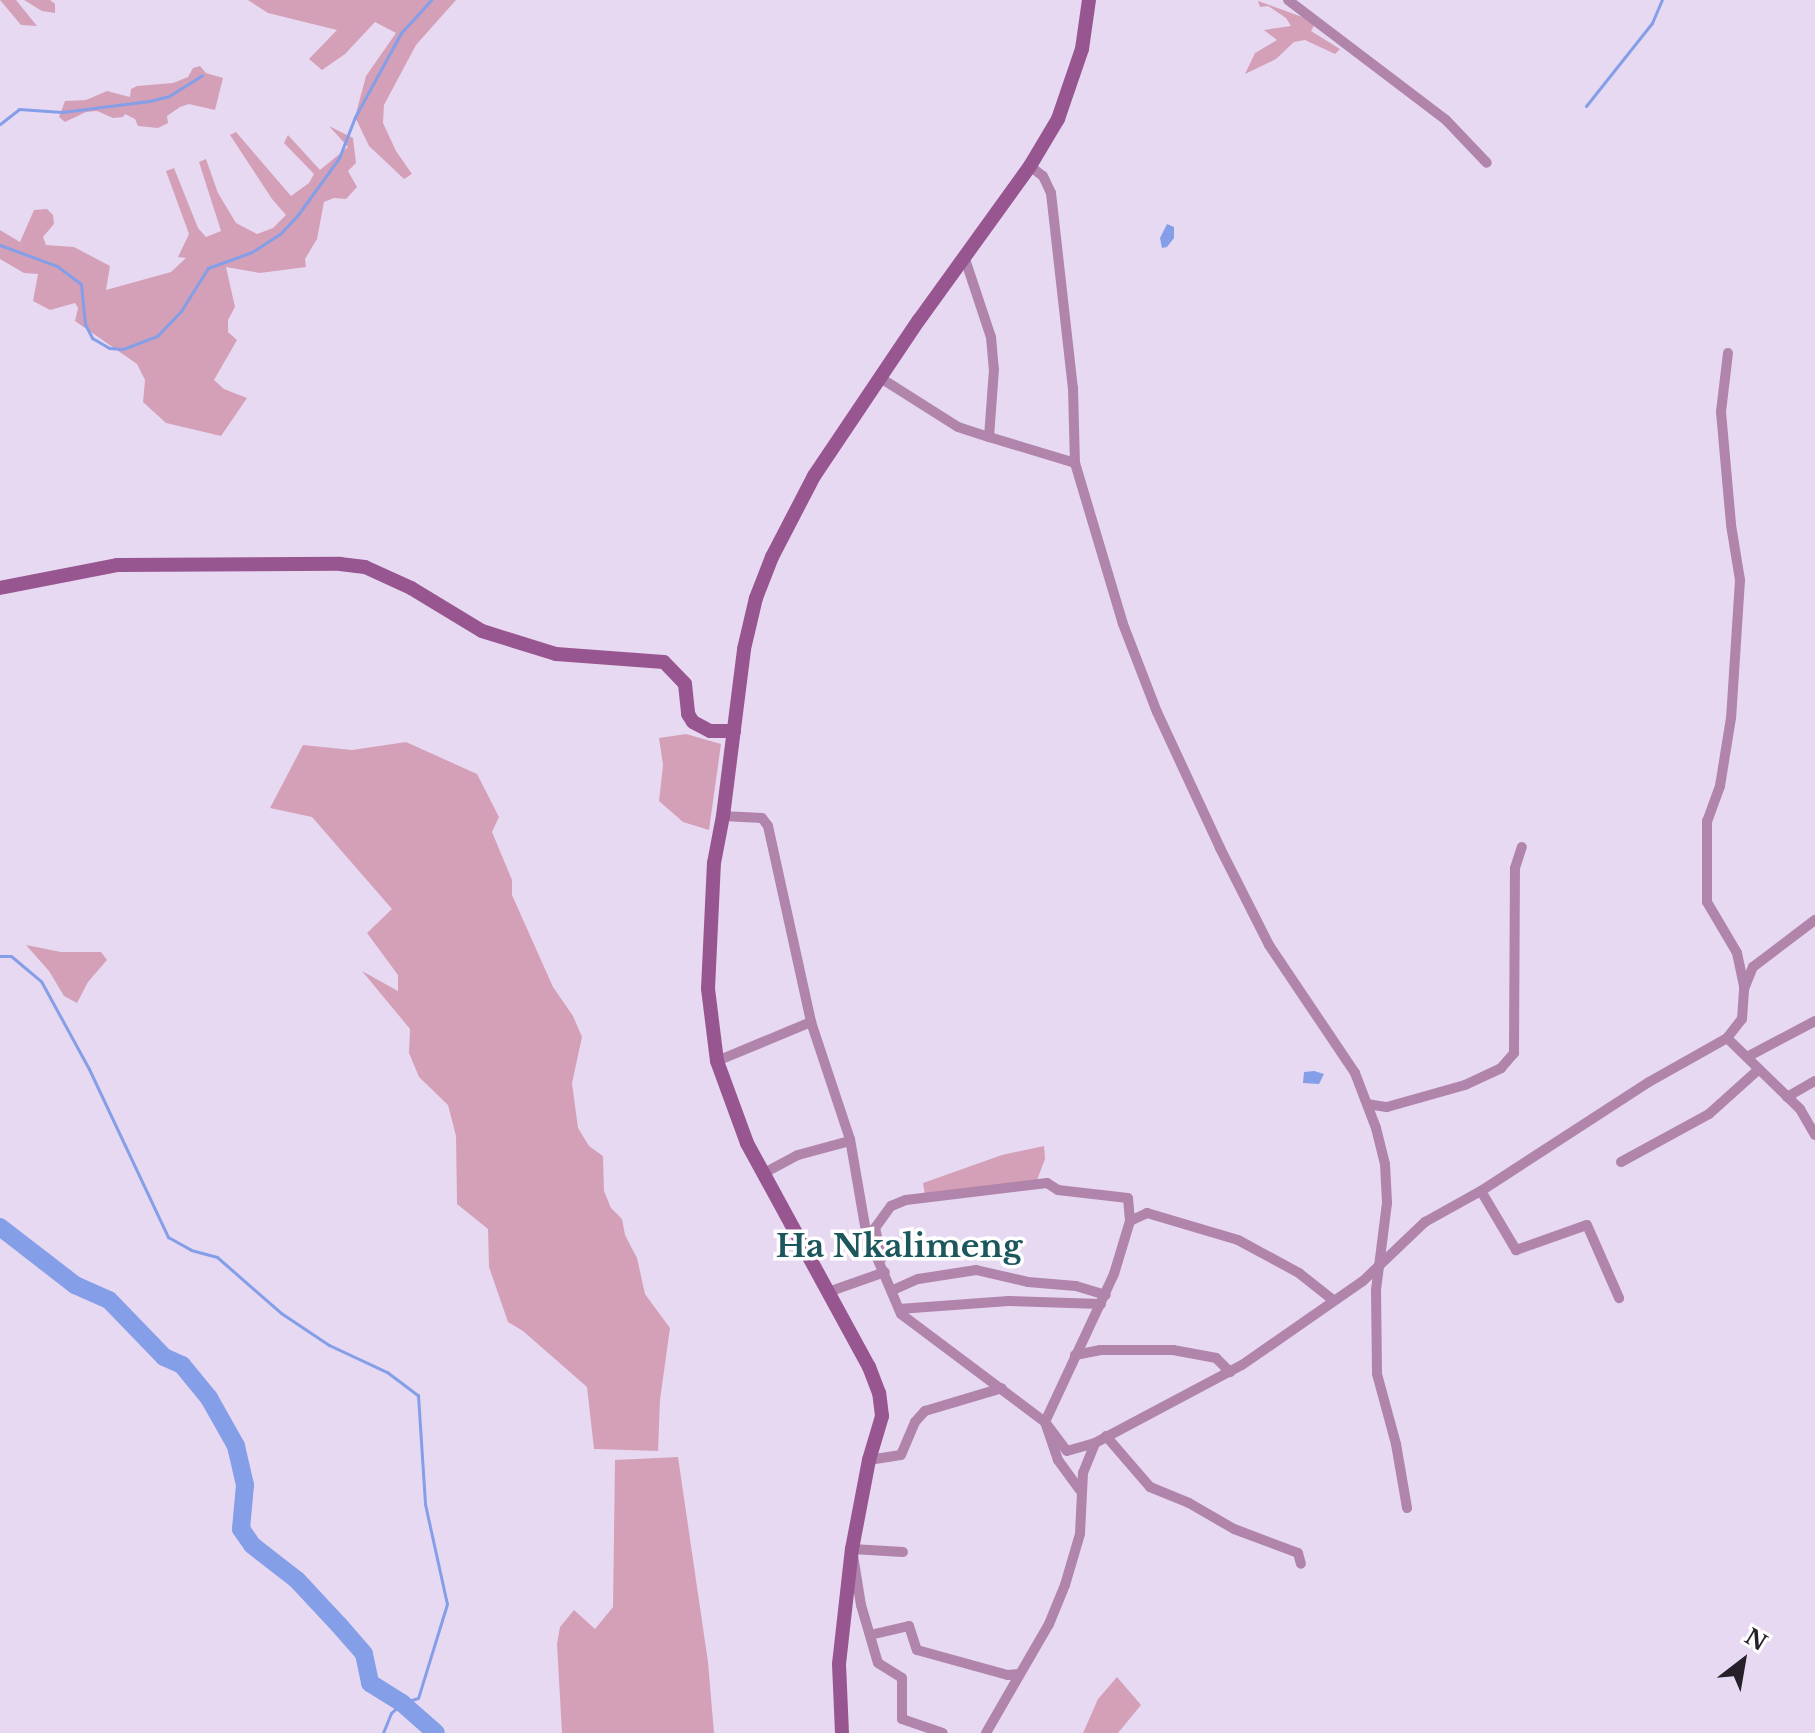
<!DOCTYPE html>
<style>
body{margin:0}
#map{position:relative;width:1815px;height:1733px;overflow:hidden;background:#e8d9f3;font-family:"Libre Baskerville",serif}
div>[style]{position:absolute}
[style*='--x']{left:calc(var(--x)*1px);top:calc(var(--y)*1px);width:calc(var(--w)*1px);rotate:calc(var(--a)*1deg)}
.green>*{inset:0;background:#d4a0b7}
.water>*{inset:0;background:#849ee8}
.stream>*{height:3px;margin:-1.5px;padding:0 1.5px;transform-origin:1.5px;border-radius:1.5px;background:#849ee8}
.river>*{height:18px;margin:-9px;padding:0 9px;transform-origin:9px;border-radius:9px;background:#849ee8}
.street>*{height:10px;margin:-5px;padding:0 5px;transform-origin:5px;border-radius:5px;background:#b184ac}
.secondary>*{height:14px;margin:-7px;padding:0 7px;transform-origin:7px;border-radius:7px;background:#985691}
span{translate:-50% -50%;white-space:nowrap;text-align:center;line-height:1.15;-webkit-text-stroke:7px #fff;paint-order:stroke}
.quarter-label{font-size:32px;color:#1d575e;font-weight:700}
.north{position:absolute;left:1703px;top:1621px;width:80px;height:80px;-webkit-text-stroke:6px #fff;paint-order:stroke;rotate:31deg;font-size:22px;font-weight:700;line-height:32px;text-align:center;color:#252029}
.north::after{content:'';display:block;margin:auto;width:28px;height:36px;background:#252029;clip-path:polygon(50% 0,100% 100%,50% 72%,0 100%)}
</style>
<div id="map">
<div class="green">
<i style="clip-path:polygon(0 0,16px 0,37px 26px,21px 25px)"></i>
<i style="clip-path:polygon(24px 0,50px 0,55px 4px,55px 13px,42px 11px)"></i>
<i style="clip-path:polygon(248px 0,456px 0,416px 45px,384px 105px,383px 123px,396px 151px,412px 174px,404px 179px,384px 160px,369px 146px,355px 117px,366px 76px,396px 33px,375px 22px,345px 54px,322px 70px,309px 59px,337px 30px,268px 13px)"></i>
<i style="clip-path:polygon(1258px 1px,1316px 22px,1311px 31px,1340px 49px,1335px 54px,1305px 40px,1294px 42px,1276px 59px,1245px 74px,1255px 53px,1277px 40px,1264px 30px,1291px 26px,1286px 18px,1268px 6px,1260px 7px)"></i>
<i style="clip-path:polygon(200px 66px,206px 73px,223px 78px,215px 110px,189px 104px,180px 107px,167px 116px,168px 123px,158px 128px,138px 126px,135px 119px,125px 114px,123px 117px,113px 118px,97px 111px,86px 112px,65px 122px,59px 117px,65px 101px,86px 100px,107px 91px,130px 97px,131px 89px,137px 86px,173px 83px,188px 77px,193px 68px)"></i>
<i style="clip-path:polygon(329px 126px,353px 138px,356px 163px,348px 171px,357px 187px,346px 199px,334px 198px,324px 202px,317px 239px,305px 259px,306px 267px,260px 273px,226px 267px,235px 307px,228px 320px,228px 332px,237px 340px,214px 380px,224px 389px,247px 398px,221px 436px,166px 423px,143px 402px,145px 380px,137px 364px,75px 321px,78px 308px,75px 303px,50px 310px,33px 301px,38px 274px,24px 273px,0 259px,0 230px,20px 242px,34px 210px,47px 209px,53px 215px,54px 224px,43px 237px,46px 245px,74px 247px,110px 266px,106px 290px,171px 272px,186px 258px,178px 257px,189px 234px,166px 171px,174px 168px,198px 228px,206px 237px,221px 231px,199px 162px,206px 159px,218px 193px,236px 223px,257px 234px,273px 228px,286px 215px,272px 199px,230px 135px,236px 132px,291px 196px,309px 183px,314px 174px,284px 143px,288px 135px,320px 170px,348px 147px)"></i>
<i style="clip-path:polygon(686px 734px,721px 744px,709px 830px,683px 822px,659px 801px,663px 765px,659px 738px)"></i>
<i style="clip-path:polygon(406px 742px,477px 774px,499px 817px,492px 832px,512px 880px,512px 895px,553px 987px,573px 1016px,582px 1037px,572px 1083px,578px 1128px,589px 1146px,603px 1156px,604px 1191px,611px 1208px,622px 1219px,625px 1235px,637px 1258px,645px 1294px,670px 1328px,660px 1400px,658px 1451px,594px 1449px,587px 1387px,523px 1331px,508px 1322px,489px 1267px,488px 1229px,457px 1204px,456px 1136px,448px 1105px,419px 1077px,409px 1053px,410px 1029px,362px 971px,398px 991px,398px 975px,367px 933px,392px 909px,312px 817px,270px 808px,303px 745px,352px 750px)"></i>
<i style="clip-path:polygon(26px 945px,61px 952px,101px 952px,107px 960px,88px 982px,77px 1003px,64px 996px,49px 971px)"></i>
<i style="clip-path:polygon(1044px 1146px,1045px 1159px,1037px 1180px,925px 1195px,923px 1183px,1002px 1155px)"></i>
<i style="clip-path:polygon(678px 1457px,708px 1662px,714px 1733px,562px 1733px,557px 1644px,560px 1627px,574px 1610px,595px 1629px,613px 1607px,615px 1460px)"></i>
<i style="clip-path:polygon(1117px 1677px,1141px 1705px,1118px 1733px,1083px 1733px,1098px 1699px)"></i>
</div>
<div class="water">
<i style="clip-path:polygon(1167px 224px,1174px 227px,1174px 238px,1167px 247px,1162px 248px,1160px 238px)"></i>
<i style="clip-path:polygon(1314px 1071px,1324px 1074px,1319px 1084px,1303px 1083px,1304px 1072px)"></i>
</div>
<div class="stream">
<i style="--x:1586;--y:106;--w:106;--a:-51.5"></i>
<i style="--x:1652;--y:23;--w:25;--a:-67"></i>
<i style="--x:0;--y:124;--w:24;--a:-38"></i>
<i style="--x:19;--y:109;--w:43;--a:4"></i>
<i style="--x:62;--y:112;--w:88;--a:-7.2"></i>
<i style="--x:149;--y:101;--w:21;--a:-14"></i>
<i style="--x:169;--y:96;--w:39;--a:-32"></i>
<i style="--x:0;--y:245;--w:61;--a:20.2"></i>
<i style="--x:57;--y:266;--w:30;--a:37"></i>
<i style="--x:81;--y:284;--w:40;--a:84.3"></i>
<i style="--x:85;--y:324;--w:16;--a:63"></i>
<i style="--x:92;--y:338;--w:20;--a:30"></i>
<i style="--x:109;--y:348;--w:14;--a:4"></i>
<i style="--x:123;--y:349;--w:36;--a:-21"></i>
<i style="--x:157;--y:336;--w:35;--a:-46"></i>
<i style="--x:181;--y:311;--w:51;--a:-57.9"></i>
<i style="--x:208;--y:268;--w:47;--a:-20"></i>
<i style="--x:252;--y:252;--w:33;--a:-33"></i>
<i style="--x:280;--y:234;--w:25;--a:-47"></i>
<i style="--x:297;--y:216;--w:72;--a:-54.1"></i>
<i style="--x:339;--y:158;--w:44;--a:-68.7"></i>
<i style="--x:355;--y:117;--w:96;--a:-61.3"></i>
<i style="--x:401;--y:33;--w:45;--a:-47.7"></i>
<i style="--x:0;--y:956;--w:11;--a:0"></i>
<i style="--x:11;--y:956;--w:39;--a:40"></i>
<i style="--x:41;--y:981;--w:100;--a:61.4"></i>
<i style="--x:89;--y:1069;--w:186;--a:64.8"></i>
<i style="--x:168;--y:1237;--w:26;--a:29"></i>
<i style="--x:191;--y:1250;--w:27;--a:15"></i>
<i style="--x:217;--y:1257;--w:85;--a:41.2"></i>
<i style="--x:281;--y:1313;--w:58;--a:33.7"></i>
<i style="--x:329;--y:1345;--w:64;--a:25"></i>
<i style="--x:387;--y:1372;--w:39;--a:37"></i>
<i style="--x:418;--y:1395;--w:109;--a:86.3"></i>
<i style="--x:425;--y:1504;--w:102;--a:77.6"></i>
<i style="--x:447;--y:1604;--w:98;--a:107.1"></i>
<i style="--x:418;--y:1698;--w:17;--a:163"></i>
<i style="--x:402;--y:1703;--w:15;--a:138"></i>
<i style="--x:391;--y:1713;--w:22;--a:112"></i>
</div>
<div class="river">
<i style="--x:0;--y:1227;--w:95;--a:37.7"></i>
<i style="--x:75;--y:1285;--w:37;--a:24"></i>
<i style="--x:109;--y:1300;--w:79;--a:46"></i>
<i style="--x:164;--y:1357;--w:20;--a:24"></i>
<i style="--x:182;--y:1365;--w:43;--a:50.7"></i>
<i style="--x:209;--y:1398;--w:55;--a:60.6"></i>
<i style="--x:236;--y:1446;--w:40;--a:77"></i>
<i style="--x:245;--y:1485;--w:44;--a:95.2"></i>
<i style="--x:241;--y:1529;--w:19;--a:55"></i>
<i style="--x:252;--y:1545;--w:57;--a:37.9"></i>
<i style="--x:297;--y:1580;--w:62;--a:47"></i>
<i style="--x:339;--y:1625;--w:38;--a:49"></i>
<i style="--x:364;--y:1654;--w:30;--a:78"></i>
<i style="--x:370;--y:1683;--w:38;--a:32"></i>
<i style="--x:402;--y:1703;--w:45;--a:41.4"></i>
</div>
<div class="street">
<i style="--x:1288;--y:0;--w:198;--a:37.2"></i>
<i style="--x:1446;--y:120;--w:59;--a:46.4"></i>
<i style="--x:1030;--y:166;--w:16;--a:38"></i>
<i style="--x:1043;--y:176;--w:19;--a:65"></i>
<i style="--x:1051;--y:193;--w:196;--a:83.6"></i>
<i style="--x:1073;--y:388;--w:75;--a:88.5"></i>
<i style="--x:1075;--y:463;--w:168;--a:73.4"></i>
<i style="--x:1123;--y:624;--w:94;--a:68.9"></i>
<i style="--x:1157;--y:712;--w:150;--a:65.1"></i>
<i style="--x:1220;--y:848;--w:109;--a:63.2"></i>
<i style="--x:1269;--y:945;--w:154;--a:56.1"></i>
<i style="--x:1355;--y:1073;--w:59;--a:69.1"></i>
<i style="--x:1376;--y:1128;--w:37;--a:76"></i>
<i style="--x:1385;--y:1164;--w:39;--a:87"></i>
<i style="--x:1387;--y:1203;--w:88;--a:97.2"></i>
<i style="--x:1376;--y:1290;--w:84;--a:89.3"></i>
<i style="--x:1377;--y:1374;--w:73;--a:74.8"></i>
<i style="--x:1396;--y:1444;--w:65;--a:80.2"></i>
<i style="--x:965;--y:259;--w:82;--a:71.6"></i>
<i style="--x:991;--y:337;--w:32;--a:85"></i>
<i style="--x:994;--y:369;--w:68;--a:94.2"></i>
<i style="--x:989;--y:437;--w:90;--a:16.8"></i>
<i style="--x:1728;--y:353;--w:59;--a:96.8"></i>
<i style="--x:1721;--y:412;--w:113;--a:84.9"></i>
<i style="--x:1731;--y:525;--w:56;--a:80.7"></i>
<i style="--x:1740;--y:580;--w:138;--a:93.7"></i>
<i style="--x:1731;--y:718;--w:69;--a:99.2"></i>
<i style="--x:1720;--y:786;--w:37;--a:110"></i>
<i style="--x:1707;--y:821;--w:81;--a:90"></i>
<i style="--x:1707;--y:902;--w:59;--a:59.5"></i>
<i style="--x:1737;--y:953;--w:35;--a:78"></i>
<i style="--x:879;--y:377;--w:93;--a:32.3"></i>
<i style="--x:958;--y:427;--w:33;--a:18"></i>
<i style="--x:723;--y:816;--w:39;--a:3"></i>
<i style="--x:762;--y:818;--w:10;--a:53"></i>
<i style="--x:768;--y:826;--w:201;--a:77.6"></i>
<i style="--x:1727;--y:1038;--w:102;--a:44.2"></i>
<i style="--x:1800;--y:1109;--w:30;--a:60"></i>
<i style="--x:1747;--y:1057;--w:77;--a:-27.9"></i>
<i style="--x:717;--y:1061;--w:102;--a:-22.5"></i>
<i style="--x:811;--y:1022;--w:123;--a:71.6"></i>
<i style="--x:850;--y:1139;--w:94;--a:80.2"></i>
<i style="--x:866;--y:1232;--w:89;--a:66.9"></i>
<i style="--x:901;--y:1314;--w:180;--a:36.9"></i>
<i style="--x:1045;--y:1422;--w:40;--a:71.1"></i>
<i style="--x:1058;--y:1460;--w:37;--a:54"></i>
<i style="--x:1787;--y:1097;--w:32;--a:-30"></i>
<i style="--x:1367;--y:1104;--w:20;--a:9"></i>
<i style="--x:1387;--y:1107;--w:81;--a:-15.8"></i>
<i style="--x:1465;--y:1085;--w:40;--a:-25"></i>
<i style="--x:1501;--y:1068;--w:20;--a:-49"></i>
<i style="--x:1514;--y:1053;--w:185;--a:-89.7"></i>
<i style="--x:1515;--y:868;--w:22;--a:-72"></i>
<i style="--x:1621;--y:1162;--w:100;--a:-28.6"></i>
<i style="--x:1709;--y:1114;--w:67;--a:-42"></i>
<i style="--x:764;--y:1173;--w:38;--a:-28"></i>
<i style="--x:798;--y:1155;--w:54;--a:-15.1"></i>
<i style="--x:1481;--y:1191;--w:69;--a:59.3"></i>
<i style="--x:1516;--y:1250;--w:75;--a:-19.4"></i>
<i style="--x:1587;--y:1225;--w:80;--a:66.3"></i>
<i style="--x:1130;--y:1221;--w:19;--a:-25"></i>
<i style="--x:1147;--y:1213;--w:95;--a:16.5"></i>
<i style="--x:1238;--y:1240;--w:69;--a:28.4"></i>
<i style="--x:1299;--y:1273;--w:43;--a:38.5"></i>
<i style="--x:882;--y:1258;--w:31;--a:-103"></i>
<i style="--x:875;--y:1228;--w:27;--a:-54"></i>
<i style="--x:891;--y:1206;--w:16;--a:-22"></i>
<i style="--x:906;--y:1200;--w:142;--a:-6.9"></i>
<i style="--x:1047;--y:1183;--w:13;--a:32"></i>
<i style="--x:1058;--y:1190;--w:70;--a:6.5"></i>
<i style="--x:1128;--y:1198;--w:23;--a:85"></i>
<i style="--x:1130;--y:1221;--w:55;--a:106.8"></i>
<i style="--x:1114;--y:1274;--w:163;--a:115"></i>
<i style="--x:1045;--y:1422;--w:36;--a:53"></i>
<i style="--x:1067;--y:1451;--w:29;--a:-16"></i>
<i style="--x:893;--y:1290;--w:27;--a:-24"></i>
<i style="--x:918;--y:1279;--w:59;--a:-8.8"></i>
<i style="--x:976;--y:1270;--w:53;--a:13"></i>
<i style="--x:1028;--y:1282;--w:48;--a:4.8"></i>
<i style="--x:1076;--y:1286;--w:31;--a:17"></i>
<i style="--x:831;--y:1291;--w:57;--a:-19.4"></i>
<i style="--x:899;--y:1309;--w:110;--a:-4.2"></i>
<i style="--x:1009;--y:1301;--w:92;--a:1.9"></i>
<i style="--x:1075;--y:1355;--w:25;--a:-11"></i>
<i style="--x:1100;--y:1350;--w:73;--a:0"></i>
<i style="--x:1173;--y:1350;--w:44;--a:10.5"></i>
<i style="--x:1216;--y:1358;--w:20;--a:45"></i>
<i style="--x:1106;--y:1436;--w:67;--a:49.2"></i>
<i style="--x:1150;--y:1487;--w:42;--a:22.3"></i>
<i style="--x:1189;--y:1503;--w:52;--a:30"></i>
<i style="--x:1234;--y:1529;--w:68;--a:20.6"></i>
<i style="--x:1298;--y:1553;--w:11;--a:75"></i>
<i style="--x:869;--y:1460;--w:32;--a:-9"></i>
<i style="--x:901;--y:1455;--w:36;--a:-67"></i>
<i style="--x:915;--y:1422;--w:15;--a:-48"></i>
<i style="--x:925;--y:1411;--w:80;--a:-16.6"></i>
<i style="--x:903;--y:1552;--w:51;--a:-176.6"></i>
<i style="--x:852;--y:1549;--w:57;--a:80.9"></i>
<i style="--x:861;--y:1605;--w:60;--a:73.7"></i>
<i style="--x:878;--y:1663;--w:28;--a:32"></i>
<i style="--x:902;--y:1678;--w:41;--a:90"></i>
<i style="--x:902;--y:1719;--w:43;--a:18.9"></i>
<i style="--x:870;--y:1635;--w:40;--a:-13"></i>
<i style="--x:909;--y:1626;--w:25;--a:72"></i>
<i style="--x:917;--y:1650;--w:94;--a:15.4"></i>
<i style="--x:1008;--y:1675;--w:10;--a:-6"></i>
<i style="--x:986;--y:1733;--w:126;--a:-60"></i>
<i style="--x:1049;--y:1624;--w:42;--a:-67.7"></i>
<i style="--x:1065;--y:1585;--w:53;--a:-73.6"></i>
<i style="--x:1080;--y:1534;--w:61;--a:-87.2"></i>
<i style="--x:1083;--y:1473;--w:32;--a:-68"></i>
<i style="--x:1095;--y:1443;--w:166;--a:-28"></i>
<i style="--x:1242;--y:1365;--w:147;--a:-34.8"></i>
<i style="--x:1363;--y:1281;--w:86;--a:-43.6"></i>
<i style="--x:1425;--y:1222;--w:64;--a:-29"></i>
<i style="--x:1481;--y:1191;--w:200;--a:-33"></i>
<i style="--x:1649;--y:1082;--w:90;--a:-29.4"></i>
<i style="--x:1727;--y:1038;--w:24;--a:-52"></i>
<i style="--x:1742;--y:1019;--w:30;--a:-86"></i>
<i style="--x:1744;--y:989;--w:24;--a:-68"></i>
<i style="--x:1753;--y:967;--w:78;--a:-37.2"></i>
</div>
<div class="secondary">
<i style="--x:0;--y:588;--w:119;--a:-11.1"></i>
<i style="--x:117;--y:565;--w:223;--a:-0.3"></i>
<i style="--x:340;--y:564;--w:25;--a:7"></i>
<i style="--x:365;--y:567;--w:51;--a:24.5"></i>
<i style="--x:411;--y:588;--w:83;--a:31.2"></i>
<i style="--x:482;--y:631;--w:77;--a:17.3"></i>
<i style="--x:556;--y:654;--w:108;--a:4.2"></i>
<i style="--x:664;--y:662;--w:30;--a:46"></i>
<i style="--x:685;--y:684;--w:30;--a:84"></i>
<i style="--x:688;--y:714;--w:9;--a:58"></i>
<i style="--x:693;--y:722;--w:19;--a:28"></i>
<i style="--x:710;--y:731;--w:24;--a:0"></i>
<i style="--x:842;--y:1733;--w:69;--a:-92.5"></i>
<i style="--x:839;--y:1664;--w:116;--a:-83.6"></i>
<i style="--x:852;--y:1549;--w:91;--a:-79.2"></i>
<i style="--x:869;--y:1460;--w:46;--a:-73.5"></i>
<i style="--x:882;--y:1416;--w:23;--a:-97"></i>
<i style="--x:879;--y:1393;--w:28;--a:-111"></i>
<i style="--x:869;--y:1367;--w:255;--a:-118.6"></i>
<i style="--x:747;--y:1143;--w:87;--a:-110.1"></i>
<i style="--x:717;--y:1061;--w:73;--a:-97.1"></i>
<i style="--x:708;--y:989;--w:126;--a:-87.3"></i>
<i style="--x:714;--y:863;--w:48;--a:-79.2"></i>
<i style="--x:723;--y:816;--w:168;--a:-82.8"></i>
<i style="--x:744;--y:649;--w:52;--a:-76.8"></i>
<i style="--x:756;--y:598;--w:44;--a:-68.7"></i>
<i style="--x:772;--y:557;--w:91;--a:-62.6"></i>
<i style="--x:814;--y:476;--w:188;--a:-56.1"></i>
<i style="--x:919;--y:320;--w:190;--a:-54.2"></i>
<i style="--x:1030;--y:166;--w:55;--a:-59.2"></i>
<i style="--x:1058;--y:119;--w:74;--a:-71.1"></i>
<i style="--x:1082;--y:49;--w:49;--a:-81.9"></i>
</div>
<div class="quarter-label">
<span style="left:899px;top:1246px">Ha Nkalimeng</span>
</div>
<div class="north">N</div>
</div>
